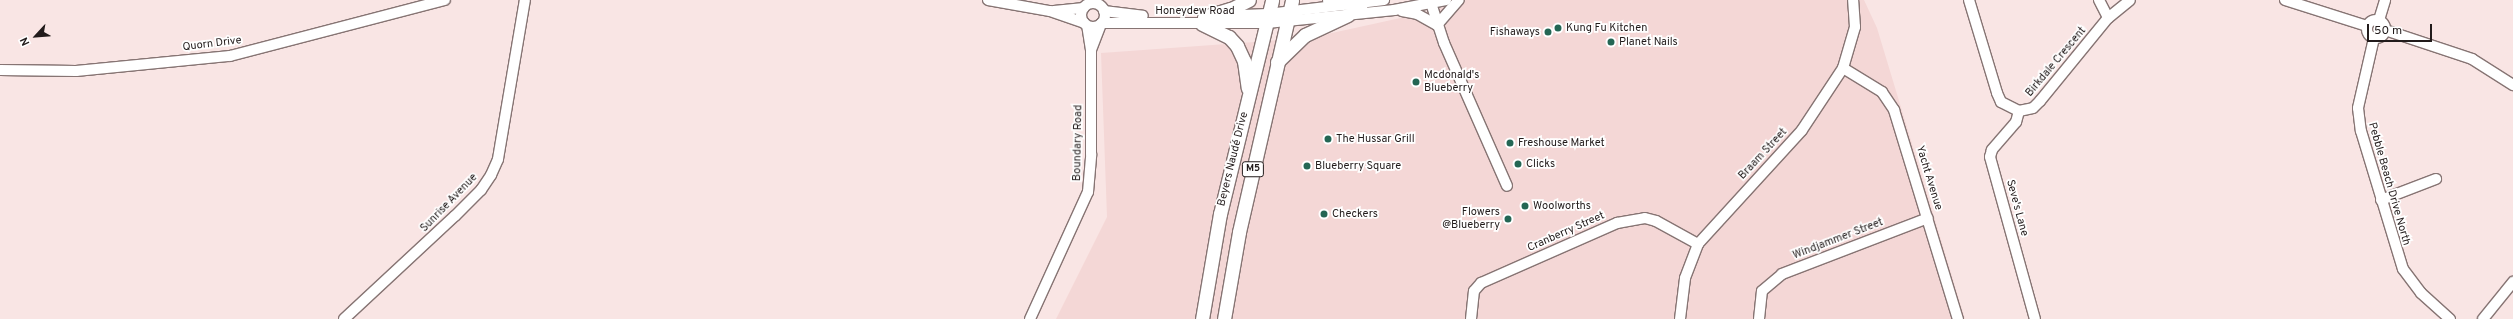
<!DOCTYPE html>
<meta charset="utf-8">
<style>
body{margin:0}
#map{position:relative;width:2513px;height:319px;overflow:hidden;background:#f9e5e4;font-family:Overpass,sans-serif}
div>[style]{position:absolute}
[style*='--x']{left:calc(var(--x)*1px);top:calc(var(--y)*1px);width:calc(var(--w)*1px);rotate:calc(var(--a)*1deg)}
.built>*{inset:0;background:#f4d7d6}
.roads{filter:drop-shadow(1px 0 #867473) drop-shadow(-1px 0 #867473) drop-shadow(0 1px #867473) drop-shadow(0 -1px #867473)}
.minor>*{height:10px;margin:-5px;padding:0 5px;transform-origin:5px;border-radius:5px;background:#fff}
.minor>.ring{margin:-5px;padding:0;box-sizing:content-box;background:none;border:10px solid #fff;border-radius:50%}
.major>*{height:13px;margin:-6.5px;padding:0 6.5px;transform-origin:6.5px;border-radius:6.5px;background:#fff}
.dots>*{width:11px;height:11px;translate:-50% -50%;box-sizing:border-box;border:2px solid #fff;border-radius:50%}
span{translate:-50% -50%;white-space:nowrap;text-align:center;line-height:1.15;-webkit-text-stroke:3.5px #fff;paint-order:stroke}
.shield-label span{padding:1px 3px;background:#fff;border:1px solid;border-radius:3px;-webkit-text-stroke-width:0}
.shield-label{font-size:10px;color:#221b1b;font-weight:700}
.street-label{font-size:11px;color:#221b1b}
.poi-label{font-size:11px;color:#221b1b}
.left{translate:0 -50%;text-align:left}
.right{translate:-100% -50%;text-align:right}
.north{position:absolute;left:16px;top:16px;width:40px;height:40px;-webkit-text-stroke:3px #fff;paint-order:stroke;rotate:244deg;font-size:11px;font-weight:700;line-height:16px;text-align:center;color:#221b1b}
.north::after{content:'';display:block;margin:auto;width:14px;height:18px;background:#221b1b;clip-path:polygon(50% 0,100% 100%,50% 72%,0 100%)}
.scale{position:absolute;left:2367px;top:24px;width:65px;height:18px;box-sizing:border-box;border:2px solid #221b1b;border-top:0;padding-left:5px;font-size:12px;line-height:14px;white-space:nowrap;color:#221b1b;-webkit-text-stroke:3px #fff;paint-order:stroke}
</style>
<div id="map">
<div class="built">
<i style="clip-path:polygon(1466px 0,1864px 0,1877px 28px,1965px 319px,1056px 319px,1107px 217px,1101px 53px,1309px 38px,1428px 12px)"></i>
</div>
<div class="roads">
<div class="minor">
<i style="--x:988;--y:0;--w:63;--a:10.1"></i>
<i style="--x:1050;--y:11;--w:36;--a:19"></i>
<i style="--x:1430;--y:0;--w:45;--a:72"></i>
<i style="--x:1444;--y:43;--w:156;--a:66.2"></i>
<i style="--x:1969;--y:0;--w:97;--a:73.2"></i>
<i style="--x:1997;--y:93;--w:10;--a:66"></i>
<i style="--x:2001;--y:102;--w:20;--a:27"></i>
<i style="--x:2019;--y:111;--w:14;--a:-12"></i>
<i style="--x:2033;--y:108;--w:10;--a:-45"></i>
<i style="--x:2040;--y:101;--w:107;--a:-50.7"></i>
<i style="--x:2108;--y:18;--w:28;--a:-39"></i>
<i style="--x:2099;--y:0;--w:20;--a:63"></i>
<i style="--x:2285;--y:0;--w:86;--a:17.6"></i>
<i class="ring" style="left:1081px;top:3px;width:14px;height:14px"></i>
<i style="--x:1054;--y:11;--w:30;--a:-6"></i>
<i style="--x:1104;--y:11;--w:39;--a:7"></i>
<i style="--x:1402;--y:11;--w:15;--a:11"></i>
<i style="--x:1417;--y:14;--w:23;--a:29"></i>
<i style="--x:1437;--y:25;--w:33;--a:-49"></i>
<i style="--x:1217;--y:16;--w:51;--a:-2.2"></i>
<i style="--x:1268;--y:14;--w:117;--a:-6.9"></i>
<i style="--x:2379;--y:20;--w:21;--a:-73"></i>
<i class="ring" style="left:2367px;top:20px;width:8px;height:8px"></i>
<i style="--x:1102;--y:23;--w:165;--a:0"></i>
<i style="--x:1267;--y:23;--w:128;--a:-5.8"></i>
<i style="--x:1394;--y:10;--w:53;--a:-10.9"></i>
<i style="--x:2385;--y:30;--w:92;--a:18.4"></i>
<i style="--x:2472;--y:59;--w:49;--a:32.4"></i>
<i style="--x:2374;--y:38;--w:72;--a:102.9"></i>
<i style="--x:2358;--y:108;--w:23;--a:83"></i>
<i style="--x:2361;--y:131;--w:144;--a:73.1"></i>
<i style="--x:2403;--y:269;--w:30;--a:53"></i>
<i style="--x:2421;--y:293;--w:39;--a:42"></i>
<i style="--x:1091;--y:50;--w:28;--a:-69"></i>
<i style="--x:1843;--y:68;--w:46;--a:31.6"></i>
<i style="--x:1882;--y:92;--w:22;--a:56"></i>
<i style="--x:1894;--y:110;--w:219;--a:73"></i>
<i style="--x:0;--y:70;--w:76;--a:0.8"></i>
<i style="--x:76;--y:71;--w:155;--a:-5.6"></i>
<i style="--x:230;--y:56;--w:222;--a:-14.6"></i>
<i style="--x:2019;--y:111;--w:11;--a:105"></i>
<i style="--x:2016;--y:122;--w:37;--a:131"></i>
<i style="--x:1992;--y:150;--w:7;--a:106"></i>
<i style="--x:1990;--y:157;--w:168;--a:74.5"></i>
<i style="--x:2381;--y:200;--w:59;--a:-20.9"></i>
<i style="--x:344;--y:319;--w:151;--a:-42.9"></i>
<i style="--x:455;--y:216;--w:37;--a:-45"></i>
<i style="--x:481;--y:190;--w:18;--a:-56"></i>
<i style="--x:491;--y:175;--w:17;--a:-66"></i>
<i style="--x:498;--y:159;--w:161;--a:-80.4"></i>
<i style="--x:1030;--y:319;--w:140;--a:-65.5"></i>
<i style="--x:1088;--y:192;--w:38;--a:-85"></i>
<i style="--x:1091;--y:154;--w:104;--a:-90"></i>
<i style="--x:1091;--y:50;--w:24;--a:-99"></i>
<i style="--x:1471;--y:319;--w:28;--a:-84"></i>
<i style="--x:1474;--y:291;--w:11;--a:-49"></i>
<i style="--x:1481;--y:283;--w:149;--a:-23.8"></i>
<i style="--x:1617;--y:223;--w:28;--a:-10"></i>
<i style="--x:1645;--y:218;--w:11;--a:15"></i>
<i style="--x:1656;--y:221;--w:48;--a:28.7"></i>
<i style="--x:1680;--y:319;--w:41;--a:-83"></i>
<i style="--x:1685;--y:278;--w:36;--a:-69"></i>
<i style="--x:1698;--y:244;--w:154;--a:-47.6"></i>
<i style="--x:1802;--y:130;--w:74;--a:-56.5"></i>
<i style="--x:1843;--y:68;--w:43;--a:-73.7"></i>
<i style="--x:1855;--y:27;--w:27;--a:-94"></i>
<i style="--x:1759;--y:319;--w:28;--a:-84"></i>
<i style="--x:1762;--y:291;--w:26;--a:-40"></i>
<i style="--x:1782;--y:274;--w:156;--a:-21"></i>
<i style="--x:2483;--y:319;--w:48;--a:-51"></i>
</div>
<div class="major">
<i style="--x:1329;--y:0;--w:32;--a:9"></i>
<i style="--x:1204;--y:17;--w:28;--a:-17"></i>
<i style="--x:1231;--y:9;--w:20;--a:-27"></i>
<i style="--x:1202;--y:24;--w:30;--a:26"></i>
<i style="--x:1229;--y:37;--w:12;--a:48"></i>
<i style="--x:1237;--y:46;--w:17;--a:65"></i>
<i style="--x:1244;--y:61;--w:27;--a:82"></i>
<i style="--x:1277;--y:62;--w:39;--a:-44"></i>
<i style="--x:1305;--y:35;--w:47;--a:-24.9"></i>
<i style="--x:1202;--y:319;--w:107;--a:-80.3"></i>
<i style="--x:1220;--y:214;--w:220;--a:-76.3"></i>
<i style="--x:1224;--y:319;--w:88;--a:-80.2"></i>
<i style="--x:1239;--y:232;--w:238;--a:-77.1"></i>
</div>
</div>
<div class="dots">
<i style="left:1558px;top:28px;background:#246654"></i>
<i style="left:1548px;top:32px;background:#246654"></i>
<i style="left:1611px;top:42px;background:#246654"></i>
<i style="left:1416px;top:82px;background:#246654"></i>
<i style="left:1328px;top:139px;background:#246654"></i>
<i style="left:1510px;top:143px;background:#246654"></i>
<i style="left:1518px;top:164px;background:#246654"></i>
<i style="left:1307px;top:166px;background:#246654"></i>
<i style="left:1525px;top:206px;background:#246654"></i>
<i style="left:1324px;top:214px;background:#246654"></i>
<i style="left:1508px;top:219px;background:#246654"></i>
</div>
<div class="shield-label">
<span style="left:1253px;top:169px">M5</span>
</div>
<div class="street-label">
<span style="left:1195px;top:11px">Honeydew Road</span>
<span style="left:212px;top:44px;rotate:-7deg">Quorn Drive</span>
<span style="left:2056px;top:62px;rotate:-50deg">Birkdale Crescent</span>
<span style="left:1078px;top:143px;rotate:-89deg">Boundary Road</span>
<span style="left:1763px;top:154px;rotate:-47deg">Braam Street</span>
<span style="left:1233px;top:159px;rotate:-76deg">Beyers Naudé Drive</span>
<span style="left:1929px;top:178px;rotate:73deg">Yacht Avenue</span>
<span style="left:2389px;top:184px;rotate:74deg">Pebble Beach Drive North</span>
<span style="left:449px;top:203px;rotate:-46deg">Sunrise Avenue</span>
<span style="left:2017px;top:208px;rotate:75deg">Seve's Lane</span>
<span style="left:1566px;top:232px;rotate:-24deg">Cranberry Street</span>
<span style="left:1838px;top:239px;rotate:-21deg">Windjammer Street</span>
</div>
<div class="poi-label">
<span class="left" style="left:1566px;top:28px">Kung Fu Kitchen</span>
<span class="right" style="left:1540px;top:32px">Fishaways</span>
<span class="left" style="left:1619px;top:42px">Planet Nails</span>
<span class="left" style="left:1424px;top:82px">Mcdonald's<br>Blueberry</span>
<span class="left" style="left:1336px;top:139px">The Hussar Grill</span>
<span class="left" style="left:1518px;top:143px">Freshouse Market</span>
<span class="left" style="left:1526px;top:164px">Clicks</span>
<span class="left" style="left:1315px;top:166px">Blueberry Square</span>
<span class="left" style="left:1533px;top:206px">Woolworths</span>
<span class="right" style="left:1500px;top:219px">Flowers<br>@Blueberry</span>
<span class="left" style="left:1332px;top:214px">Checkers</span>
</div>
<div class="north">N</div>
<div class="scale">50 m</div>
</div>
